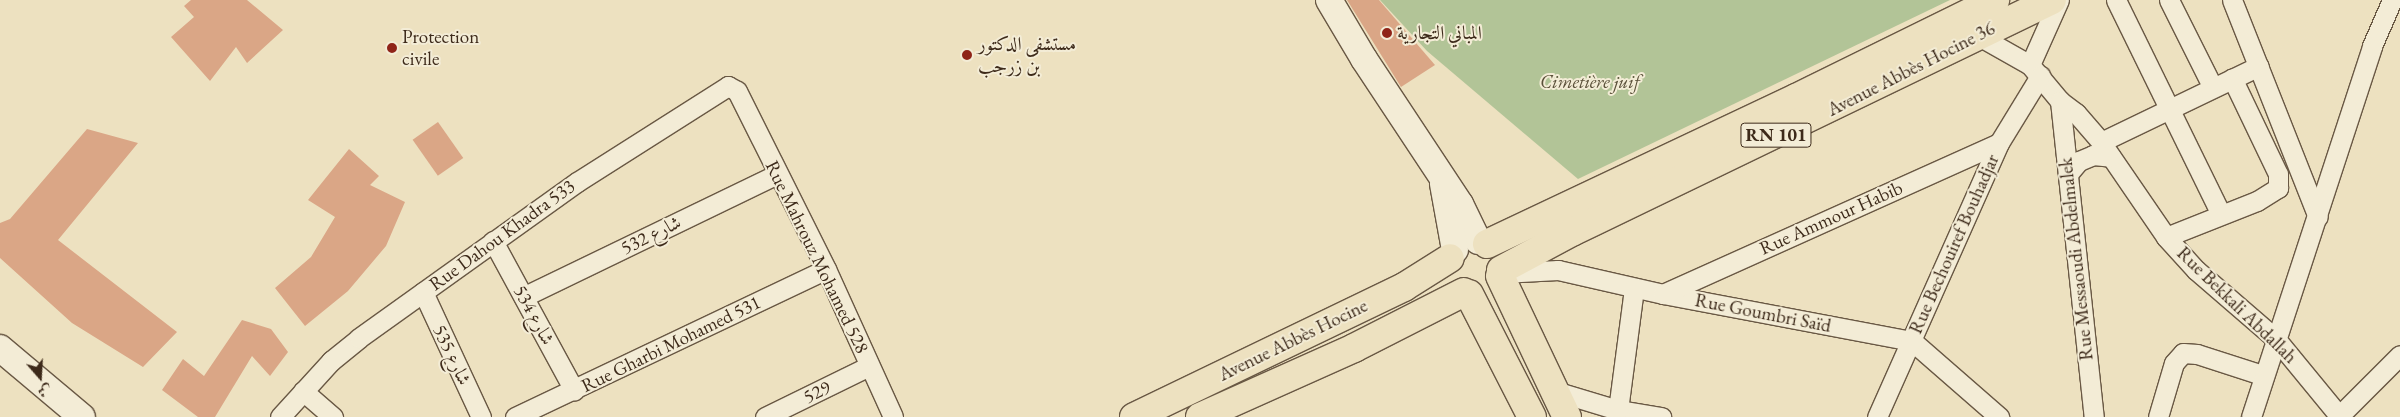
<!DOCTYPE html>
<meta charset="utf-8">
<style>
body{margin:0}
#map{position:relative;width:2400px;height:417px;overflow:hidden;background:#ede1c0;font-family:"EB Garamond",Amiri,serif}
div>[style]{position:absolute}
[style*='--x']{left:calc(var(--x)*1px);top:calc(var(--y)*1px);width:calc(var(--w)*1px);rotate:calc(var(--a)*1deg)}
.green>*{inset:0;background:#b2c497}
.building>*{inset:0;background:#daa686;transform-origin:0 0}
.roads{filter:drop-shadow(1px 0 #695844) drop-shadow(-1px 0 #695844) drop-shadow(0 1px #695844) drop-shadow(0 -1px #695844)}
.street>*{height:19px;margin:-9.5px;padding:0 9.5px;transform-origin:9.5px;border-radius:9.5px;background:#f3ecd6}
.secondary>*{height:26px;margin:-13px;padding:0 13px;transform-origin:13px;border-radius:13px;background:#f3ecd6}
.primary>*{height:28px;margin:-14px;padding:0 14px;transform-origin:14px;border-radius:14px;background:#ede1c0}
.dots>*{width:14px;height:14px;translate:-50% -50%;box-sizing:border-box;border:2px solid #f3ecd6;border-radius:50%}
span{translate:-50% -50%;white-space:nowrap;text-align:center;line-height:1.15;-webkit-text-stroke:4px #f3ecd6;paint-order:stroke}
.shield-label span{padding:1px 4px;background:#f3ecd6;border:1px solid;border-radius:4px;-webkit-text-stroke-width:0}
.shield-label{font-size:18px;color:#3d2a1a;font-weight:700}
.poi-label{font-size:19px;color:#3d2a1a}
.left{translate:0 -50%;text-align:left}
.street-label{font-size:19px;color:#3d2a1a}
.park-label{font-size:19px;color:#5a5039;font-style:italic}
.north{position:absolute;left:15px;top:352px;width:50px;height:50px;-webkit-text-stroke:4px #f3ecd6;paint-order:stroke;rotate:161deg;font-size:14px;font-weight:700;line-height:20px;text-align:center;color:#3d2a1a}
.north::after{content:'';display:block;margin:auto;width:18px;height:22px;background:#3d2a1a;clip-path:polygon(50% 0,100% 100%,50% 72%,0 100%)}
</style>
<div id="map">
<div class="green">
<i style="clip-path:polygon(1380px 0,1950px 0,1578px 179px,1427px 51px)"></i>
</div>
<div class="building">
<i style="clip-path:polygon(191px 0,247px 0,283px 30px,247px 63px,236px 47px,210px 81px,171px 37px,194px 17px,184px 6px)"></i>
<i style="clip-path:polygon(1347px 0,1379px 0,1435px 65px,1401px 87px)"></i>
<i style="left:438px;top:122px;width:44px;height:31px;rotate:55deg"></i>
<i style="clip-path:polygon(87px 129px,138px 143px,58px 240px,177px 332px,143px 367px,72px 323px,0 258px,0 223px,10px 219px)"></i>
<i style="clip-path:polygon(349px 149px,379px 176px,370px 185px,405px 202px,386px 246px,348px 291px,305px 326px,275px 288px,311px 257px,335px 217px,308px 200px)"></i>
<i style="clip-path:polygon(242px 320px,271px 329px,288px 352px,270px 376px,252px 356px,215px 417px,198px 417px,162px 390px,183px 359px,204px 376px)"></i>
</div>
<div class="roads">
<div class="street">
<i style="--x:2116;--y:0;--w:238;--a:63.9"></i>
<i style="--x:2169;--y:0;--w:98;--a:63.4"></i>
<i style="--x:2232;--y:0;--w:233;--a:68.4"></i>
<i style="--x:1977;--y:35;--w:61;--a:29.5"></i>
<i style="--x:2030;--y:65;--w:47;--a:50.2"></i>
<i style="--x:2060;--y:101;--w:20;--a:37"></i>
<i style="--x:2076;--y:113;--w:38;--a:49"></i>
<i style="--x:2101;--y:142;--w:115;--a:55.6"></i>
<i style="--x:2166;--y:237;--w:45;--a:47.7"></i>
<i style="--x:2196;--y:270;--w:106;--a:40.8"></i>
<i style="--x:2276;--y:339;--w:101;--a:50.6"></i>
<i style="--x:2030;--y:65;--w:71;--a:-66"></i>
<i style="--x:2060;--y:101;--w:318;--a:83.9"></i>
<i style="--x:2101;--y:142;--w:175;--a:-25.7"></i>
<i style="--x:2068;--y:174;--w:17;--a:-50"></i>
<i style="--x:2079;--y:161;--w:15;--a:-23"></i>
<i style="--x:2093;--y:155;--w:18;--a:6"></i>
<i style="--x:2166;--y:237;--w:98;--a:-21.6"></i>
<i style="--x:2257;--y:201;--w:25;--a:-32"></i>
<i style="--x:2278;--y:188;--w:14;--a:-90"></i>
<i style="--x:2278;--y:174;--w:106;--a:-115.6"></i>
<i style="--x:493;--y:241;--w:170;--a:61.5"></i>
<i style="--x:1502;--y:273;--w:56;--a:-3.1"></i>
<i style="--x:1558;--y:270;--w:108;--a:12.9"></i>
<i style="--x:1663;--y:294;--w:253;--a:10.7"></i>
<i style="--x:1912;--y:341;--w:116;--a:41.1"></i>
<i style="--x:423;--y:292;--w:138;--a:65.1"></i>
<i style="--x:1663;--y:294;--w:368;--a:-24.2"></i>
<i style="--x:525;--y:296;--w:280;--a:-25.8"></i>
<i style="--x:303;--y:391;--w:40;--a:41"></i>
<i style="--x:1555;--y:391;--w:66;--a:16.8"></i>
<i style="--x:1618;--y:410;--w:44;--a:9.2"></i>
<i style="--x:2339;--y:416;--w:86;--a:-45"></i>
<i style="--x:280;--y:417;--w:76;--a:-47.7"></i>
<i style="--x:331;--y:361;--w:36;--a:-39"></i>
<i style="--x:359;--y:338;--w:268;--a:-35.6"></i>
<i style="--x:577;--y:182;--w:179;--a:-32.4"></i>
<i style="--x:728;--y:86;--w:10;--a:29"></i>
<i style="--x:737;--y:91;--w:199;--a:63.4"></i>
<i style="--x:826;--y:269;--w:162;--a:65.6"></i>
<i style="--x:515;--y:417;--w:344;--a:-25.4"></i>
<i style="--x:765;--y:417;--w:116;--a:-26.1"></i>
<i style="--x:1620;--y:417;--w:7;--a:-106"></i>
<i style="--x:1618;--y:410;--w:123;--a:-82.5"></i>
<i style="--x:1877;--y:417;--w:300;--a:-66"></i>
<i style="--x:1999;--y:143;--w:79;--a:-58.5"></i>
<i style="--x:2158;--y:417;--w:56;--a:-73.5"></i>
<i style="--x:2174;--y:363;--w:13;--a:-48"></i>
<i style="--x:2183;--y:353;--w:14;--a:4"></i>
<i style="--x:2197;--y:354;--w:68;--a:17.9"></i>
<i style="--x:2251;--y:417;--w:390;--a:-71.9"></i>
<i style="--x:2372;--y:46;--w:50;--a:-66.5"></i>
</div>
<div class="secondary">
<i style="--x:1329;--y:0;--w:69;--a:59.3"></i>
<i style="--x:1364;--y:59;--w:174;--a:56.5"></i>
<i style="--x:1460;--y:204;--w:41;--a:64.1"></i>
<i style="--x:1443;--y:184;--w:67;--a:79.7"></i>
<i style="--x:0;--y:348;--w:107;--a:40.1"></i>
</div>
<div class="primary">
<i style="--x:1487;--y:244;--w:342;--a:-25.3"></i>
<i style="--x:1796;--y:98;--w:222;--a:-26.2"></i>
<i style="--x:1501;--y:270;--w:81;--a:-28.2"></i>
<i style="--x:1572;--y:232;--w:533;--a:-25.8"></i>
<i style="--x:1500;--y:276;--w:156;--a:64.6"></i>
<i style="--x:1469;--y:294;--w:138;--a:62.9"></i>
<i style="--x:1134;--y:417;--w:300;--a:-25.7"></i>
<i style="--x:1404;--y:287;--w:54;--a:-32.2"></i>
<i style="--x:1200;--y:417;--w:169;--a:-24.1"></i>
<i style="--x:1354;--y:348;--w:123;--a:-27"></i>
</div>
</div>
<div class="dots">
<i style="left:1387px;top:33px;background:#8f2418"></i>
<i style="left:392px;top:48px;background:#8f2418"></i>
<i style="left:967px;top:55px;background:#8f2418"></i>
</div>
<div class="shield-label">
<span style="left:1776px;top:135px">RN 101</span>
</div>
<div class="poi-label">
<span class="left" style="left:1397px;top:33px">المباني التجارية</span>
<span class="left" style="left:402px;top:48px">Protection<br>civile</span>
<span class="left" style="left:978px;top:55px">مستشفى الدكتور<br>بن زرجب</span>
</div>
<div class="street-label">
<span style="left:1911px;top:69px;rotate:-27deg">Avenue Abbès Hocine 36</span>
<span style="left:1831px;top:218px;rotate:-24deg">Rue Ammour Habib</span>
<span style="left:502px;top:235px;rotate:-36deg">Rue Dahou Khadra 533</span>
<span style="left:651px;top:235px;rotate:-26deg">532 شارع</span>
<span style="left:1954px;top:244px;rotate:-66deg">Rue Bechouiref Bouhadjar</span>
<span style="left:817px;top:257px;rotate:64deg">Rue Mahrouz Mohamed 528</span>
<span style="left:2076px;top:259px;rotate:-96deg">Rue Messaoudi Abdelmalek</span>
<span style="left:2237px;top:305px;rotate:44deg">Rue Bekkali Abdallah</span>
<span style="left:1763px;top:313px;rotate:11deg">Rue Goumbri Saïd</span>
<span style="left:534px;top:315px;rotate:62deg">534 شارع</span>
<span style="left:1293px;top:340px;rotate:-26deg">Avenue Abbès Hocine</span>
<span style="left:671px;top:344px;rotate:-26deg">Rue Gharbi Mohamed 531</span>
<span style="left:452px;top:355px;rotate:65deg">535 شارع</span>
<span style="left:817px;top:392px;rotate:-26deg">529</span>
</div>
<div class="park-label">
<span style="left:1590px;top:82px">Cimetière juif</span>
</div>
<div class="north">ش</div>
</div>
